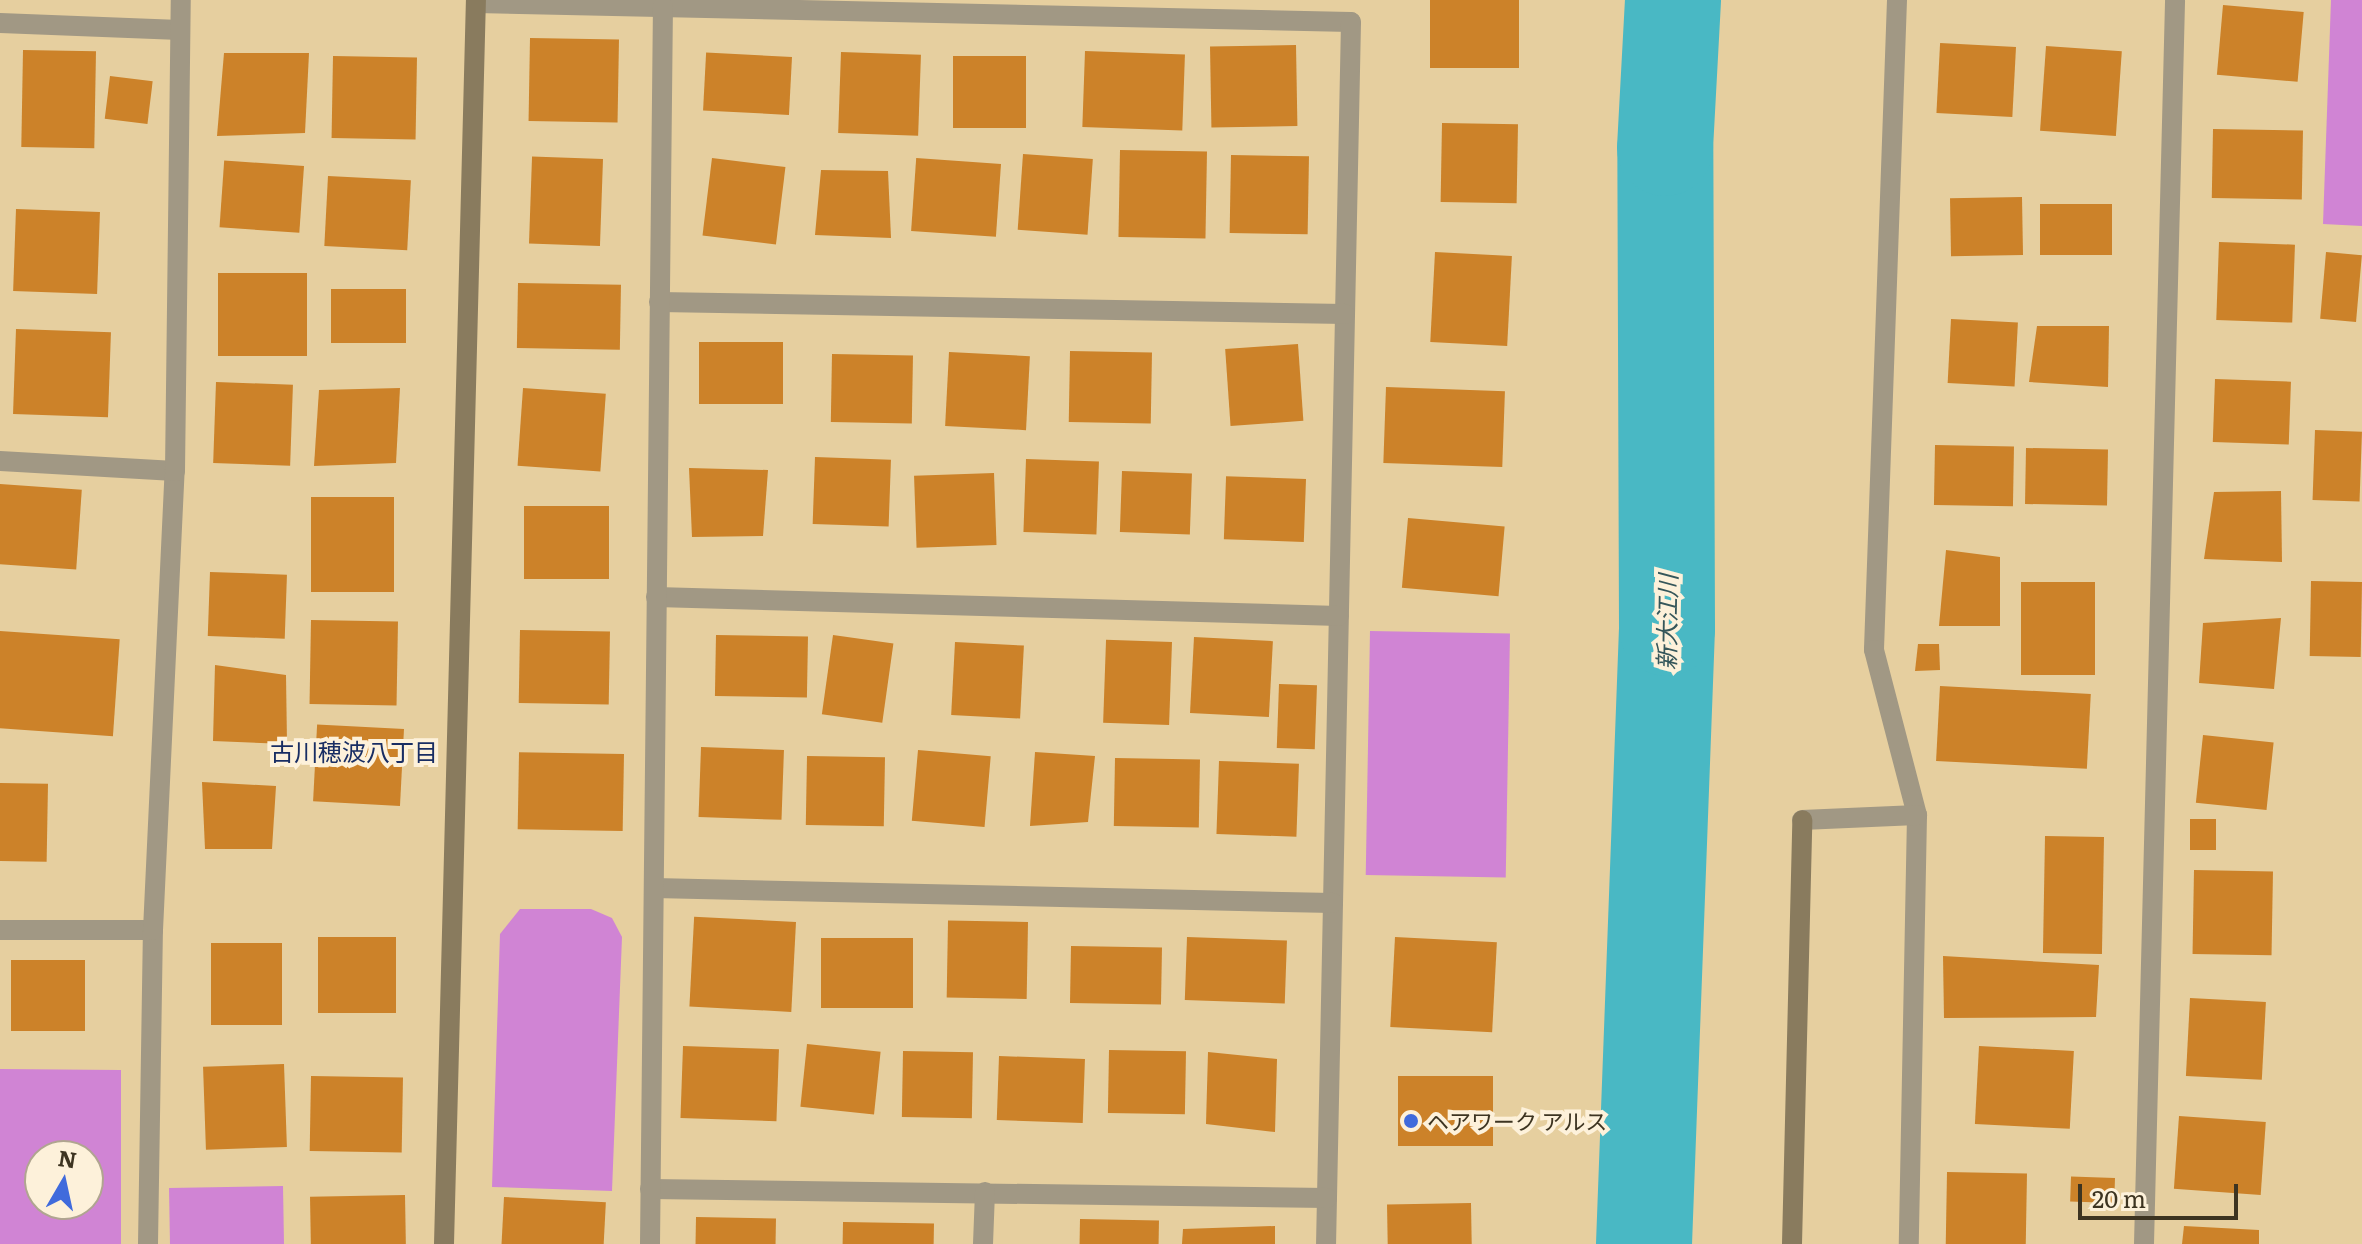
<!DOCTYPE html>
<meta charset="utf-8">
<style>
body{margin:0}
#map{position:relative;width:2362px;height:1244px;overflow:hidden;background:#e6cf9f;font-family:Literata,"Noto Sans JP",serif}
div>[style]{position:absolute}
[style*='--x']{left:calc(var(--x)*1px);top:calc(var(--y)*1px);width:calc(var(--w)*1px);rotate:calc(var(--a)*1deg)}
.green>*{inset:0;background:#d084d4;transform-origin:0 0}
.river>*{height:96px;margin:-48px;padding:0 48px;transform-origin:48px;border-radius:48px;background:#49b8c4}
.building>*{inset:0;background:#cc8229;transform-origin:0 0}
.street>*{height:20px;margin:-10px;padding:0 10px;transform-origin:10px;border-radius:10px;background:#a19884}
.secondary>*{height:20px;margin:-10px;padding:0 10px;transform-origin:10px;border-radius:10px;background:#897b5e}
.dots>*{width:22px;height:22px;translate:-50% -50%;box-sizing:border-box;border:4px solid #fdf1da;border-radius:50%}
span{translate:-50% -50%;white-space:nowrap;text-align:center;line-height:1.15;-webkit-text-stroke:8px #fdf1da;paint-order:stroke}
.poi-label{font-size:22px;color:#3d3421}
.left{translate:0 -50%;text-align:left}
.water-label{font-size:24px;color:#35565a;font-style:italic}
.neighbourhood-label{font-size:24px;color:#182d63}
.north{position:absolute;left:24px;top:1140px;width:80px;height:80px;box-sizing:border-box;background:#fdf1da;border:2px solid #b0a590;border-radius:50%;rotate:9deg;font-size:22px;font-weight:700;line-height:32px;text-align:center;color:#3d3421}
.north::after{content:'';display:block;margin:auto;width:28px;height:36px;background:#406bdc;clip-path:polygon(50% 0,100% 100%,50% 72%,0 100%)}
.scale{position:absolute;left:2078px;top:1184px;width:160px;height:36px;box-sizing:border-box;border:4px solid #3d3421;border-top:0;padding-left:10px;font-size:24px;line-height:28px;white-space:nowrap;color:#3d3421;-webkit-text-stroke:6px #fdf1da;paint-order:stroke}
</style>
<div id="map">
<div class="green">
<i style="clip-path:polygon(2331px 0,2362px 0,2362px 226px,2323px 224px)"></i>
<i style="left:1370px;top:631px;width:140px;height:244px;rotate:1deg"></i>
<i style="clip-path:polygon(520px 909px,591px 909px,612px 918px,622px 937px,612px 1191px,492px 1187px,500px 934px)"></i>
<i style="clip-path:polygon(evenodd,0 1069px,121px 1070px,121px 1244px,0 1244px,0 1069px,40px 1156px,88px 1156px,88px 1204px,40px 1204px,40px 1156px)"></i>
<i style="left:283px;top:1186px;width:58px;height:114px;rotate:89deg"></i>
</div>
<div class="river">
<i style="--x:1644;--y:1244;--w:616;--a:-87.86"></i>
<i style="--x:1667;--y:628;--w:480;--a:-90.2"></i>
<i style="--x:1665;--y:148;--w:148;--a:-86.9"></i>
</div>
<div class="building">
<i style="left:1430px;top:0;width:89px;height:68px"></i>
<i style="left:2223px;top:5px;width:81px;height:70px;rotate:5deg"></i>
<i style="left:530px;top:38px;width:89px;height:83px;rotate:1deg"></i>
<i style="left:1296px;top:45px;width:81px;height:86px;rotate:89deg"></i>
<i style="left:2046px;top:46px;width:76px;height:85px;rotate:4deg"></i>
<i style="left:2016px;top:47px;width:70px;height:76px;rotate:93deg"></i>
<i style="left:23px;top:50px;width:73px;height:97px;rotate:1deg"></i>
<i style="left:1085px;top:51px;width:100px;height:76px;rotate:2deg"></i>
<i style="left:841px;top:52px;width:80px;height:81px;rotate:2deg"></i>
<i style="clip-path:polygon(224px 53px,309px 53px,305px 133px,217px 136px)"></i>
<i style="left:333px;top:56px;width:84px;height:82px;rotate:1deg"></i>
<i style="left:1026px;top:56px;width:72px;height:73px;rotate:90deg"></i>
<i style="left:792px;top:57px;width:58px;height:86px;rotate:93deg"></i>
<i style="left:110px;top:76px;width:43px;height:43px;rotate:7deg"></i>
<i style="left:1442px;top:123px;width:76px;height:79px;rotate:1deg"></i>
<i style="left:2213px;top:129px;width:90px;height:69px;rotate:1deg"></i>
<i style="left:1120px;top:150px;width:87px;height:87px;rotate:1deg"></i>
<i style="left:1023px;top:154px;width:70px;height:76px;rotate:4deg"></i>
<i style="left:1231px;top:155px;width:78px;height:78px;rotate:1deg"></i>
<i style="left:712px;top:158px;width:74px;height:78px;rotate:7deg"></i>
<i style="left:603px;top:159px;width:87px;height:71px;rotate:92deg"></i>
<i style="left:1001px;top:164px;width:73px;height:85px;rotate:94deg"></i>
<i style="left:304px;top:166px;width:67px;height:80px;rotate:94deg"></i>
<i style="clip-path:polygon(821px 170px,888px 171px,891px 238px,815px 235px)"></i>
<i style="left:328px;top:176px;width:83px;height:70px;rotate:3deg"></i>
<i style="left:2022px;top:197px;width:58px;height:72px;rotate:89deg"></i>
<i style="left:2040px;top:204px;width:72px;height:51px"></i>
<i style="left:16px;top:209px;width:84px;height:82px;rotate:2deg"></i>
<i style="left:2219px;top:242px;width:76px;height:78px;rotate:2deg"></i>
<i style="left:1435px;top:252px;width:77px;height:90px;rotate:3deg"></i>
<i style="left:2326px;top:252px;width:36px;height:67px;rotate:5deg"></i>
<i style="left:307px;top:273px;width:83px;height:89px;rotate:90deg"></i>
<i style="left:518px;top:283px;width:103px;height:65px;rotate:1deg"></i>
<i style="left:406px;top:289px;width:54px;height:75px;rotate:90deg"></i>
<i style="left:1951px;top:319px;width:67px;height:64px;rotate:3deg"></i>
<i style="clip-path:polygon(2037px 326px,2109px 326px,2108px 387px,2029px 382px)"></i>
<i style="left:16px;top:329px;width:95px;height:85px;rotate:2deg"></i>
<i style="left:699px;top:342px;width:84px;height:62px"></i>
<i style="left:1298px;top:344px;width:77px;height:73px;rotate:86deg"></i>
<i style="left:1070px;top:351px;width:82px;height:71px;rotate:1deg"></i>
<i style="left:949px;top:352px;width:81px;height:74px;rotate:3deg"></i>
<i style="left:832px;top:354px;width:81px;height:68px;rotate:1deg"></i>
<i style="left:2215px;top:379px;width:76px;height:63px;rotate:2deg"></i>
<i style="left:216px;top:382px;width:77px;height:81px;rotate:2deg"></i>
<i style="left:1386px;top:387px;width:119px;height:76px;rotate:2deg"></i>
<i style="clip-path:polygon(400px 388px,396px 463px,314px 466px,319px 390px)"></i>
<i style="left:523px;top:388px;width:83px;height:78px;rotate:4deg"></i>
<i style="left:2315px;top:430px;width:47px;height:70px;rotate:2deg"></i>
<i style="left:1935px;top:445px;width:79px;height:60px;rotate:1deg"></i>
<i style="left:2026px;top:448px;width:82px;height:56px;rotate:1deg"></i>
<i style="left:815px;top:457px;width:76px;height:67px;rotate:2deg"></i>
<i style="left:1026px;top:459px;width:73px;height:73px;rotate:2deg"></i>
<i style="clip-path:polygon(689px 468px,768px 470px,763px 536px,692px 537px)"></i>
<i style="left:1122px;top:471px;width:70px;height:61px;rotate:2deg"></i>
<i style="left:994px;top:473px;width:72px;height:80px;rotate:88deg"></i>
<i style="left:1306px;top:479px;width:63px;height:80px;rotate:92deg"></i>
<i style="left:0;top:484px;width:82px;height:80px;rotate:4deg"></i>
<i style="clip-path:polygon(2281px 491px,2282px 562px,2204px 559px,2214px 492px)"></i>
<i style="left:394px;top:497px;width:95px;height:83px;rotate:90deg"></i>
<i style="left:524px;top:506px;width:85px;height:73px"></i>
<i style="left:1408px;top:518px;width:97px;height:70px;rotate:5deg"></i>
<i style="clip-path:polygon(1946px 550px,2000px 557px,2000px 626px,1939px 626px)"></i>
<i style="left:210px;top:572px;width:77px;height:64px;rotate:2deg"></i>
<i style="left:2311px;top:581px;width:51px;height:75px;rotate:1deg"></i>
<i style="left:2021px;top:582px;width:74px;height:93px"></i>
<i style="clip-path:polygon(2281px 618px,2274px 689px,2199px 683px,2203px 623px)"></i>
<i style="left:311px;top:620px;width:87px;height:84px;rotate:1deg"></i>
<i style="left:520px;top:630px;width:90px;height:73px;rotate:1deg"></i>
<i style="left:0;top:631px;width:120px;height:97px;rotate:4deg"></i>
<i style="left:716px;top:635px;width:92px;height:61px;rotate:1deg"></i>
<i style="left:833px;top:635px;width:61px;height:80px;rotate:8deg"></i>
<i style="left:1194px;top:637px;width:79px;height:76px;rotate:3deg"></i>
<i style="left:955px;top:642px;width:69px;height:73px;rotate:3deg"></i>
<i style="left:1172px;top:642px;width:83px;height:66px;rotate:92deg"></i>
<i style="clip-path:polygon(1918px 644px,1939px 644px,1940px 670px,1915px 671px)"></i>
<i style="clip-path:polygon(215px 665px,286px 675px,287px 744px,213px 741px)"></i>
<i style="left:1279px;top:684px;width:38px;height:64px;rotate:2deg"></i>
<i style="left:1940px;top:686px;width:151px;height:75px;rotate:3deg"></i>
<i style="left:404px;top:729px;width:77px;height:87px;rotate:93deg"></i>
<i style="left:2203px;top:735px;width:71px;height:68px;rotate:6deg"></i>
<i style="left:701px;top:747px;width:83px;height:70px;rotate:2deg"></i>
<i style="left:918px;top:750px;width:73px;height:71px;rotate:5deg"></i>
<i style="clip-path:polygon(1035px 752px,1095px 756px,1088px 822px,1030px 826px)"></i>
<i style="left:624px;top:754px;width:77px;height:105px;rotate:91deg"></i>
<i style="left:807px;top:756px;width:78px;height:69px;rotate:1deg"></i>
<i style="left:1115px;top:758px;width:85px;height:68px;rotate:1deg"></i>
<i style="left:1219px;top:761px;width:80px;height:73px;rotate:2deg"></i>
<i style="clip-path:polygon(202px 782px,276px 786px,272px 849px,205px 849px)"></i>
<i style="left:0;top:783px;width:48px;height:78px;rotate:1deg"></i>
<i style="left:2190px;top:819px;width:26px;height:31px"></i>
<i style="left:2045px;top:836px;width:59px;height:117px;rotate:1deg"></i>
<i style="left:2194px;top:870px;width:79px;height:84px;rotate:1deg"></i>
<i style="left:796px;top:922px;width:90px;height:102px;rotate:93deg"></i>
<i style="left:1028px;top:922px;width:77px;height:80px;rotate:91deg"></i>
<i style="left:318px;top:937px;width:78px;height:76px"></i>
<i style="left:1187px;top:937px;width:100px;height:63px;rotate:2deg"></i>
<i style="left:1395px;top:937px;width:102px;height:90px;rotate:3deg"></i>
<i style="left:821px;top:938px;width:92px;height:70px"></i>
<i style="left:211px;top:943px;width:71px;height:82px"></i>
<i style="left:1071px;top:946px;width:91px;height:57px;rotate:1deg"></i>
<i style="clip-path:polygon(1943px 956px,2099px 965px,2096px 1017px,1944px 1018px)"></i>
<i style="left:11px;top:960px;width:74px;height:71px"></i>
<i style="left:2190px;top:998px;width:76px;height:78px;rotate:3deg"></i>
<i style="left:807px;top:1044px;width:74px;height:63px;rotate:6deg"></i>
<i style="left:683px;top:1046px;width:96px;height:72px;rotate:2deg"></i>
<i style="left:1979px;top:1046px;width:95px;height:78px;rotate:3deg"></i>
<i style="left:1109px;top:1050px;width:77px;height:63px;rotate:1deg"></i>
<i style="left:903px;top:1051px;width:70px;height:66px;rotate:1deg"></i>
<i style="clip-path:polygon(1208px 1052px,1277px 1059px,1275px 1132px,1206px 1124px)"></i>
<i style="left:999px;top:1056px;width:86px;height:64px;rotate:2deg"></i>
<i style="left:284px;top:1064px;width:83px;height:81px;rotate:88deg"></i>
<i style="left:311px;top:1076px;width:92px;height:75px;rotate:1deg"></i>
<i style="left:1398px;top:1076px;width:95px;height:70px"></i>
<i style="left:2179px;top:1116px;width:87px;height:73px;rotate:4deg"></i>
<i style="left:1947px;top:1172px;width:80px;height:72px;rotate:1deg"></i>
<i style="left:2115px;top:1178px;width:25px;height:44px;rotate:92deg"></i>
<i style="left:405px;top:1195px;width:49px;height:95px;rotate:89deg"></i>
<i style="left:504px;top:1197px;width:102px;height:47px;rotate:3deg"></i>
<i style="left:1471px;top:1203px;width:41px;height:84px;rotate:89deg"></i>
<i style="left:696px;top:1217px;width:80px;height:27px;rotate:1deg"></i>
<i style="left:1080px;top:1219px;width:79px;height:25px;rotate:1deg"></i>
<i style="left:843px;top:1222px;width:91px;height:22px;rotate:1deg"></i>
<i style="clip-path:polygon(1275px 1226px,1275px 1244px,1182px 1244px,1183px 1229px)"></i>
<i style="clip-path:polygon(2184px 1226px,2259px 1230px,2259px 1244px,2182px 1244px)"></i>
</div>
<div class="street">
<i style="--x:1897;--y:0;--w:650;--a:92.03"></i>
<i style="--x:1874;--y:650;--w:171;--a:75.4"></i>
<i style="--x:1917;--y:815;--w:429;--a:91.1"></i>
<i style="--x:476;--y:3;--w:875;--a:1.24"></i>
<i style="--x:1351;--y:22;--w:1222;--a:91.17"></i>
<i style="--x:0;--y:23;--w:180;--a:2.2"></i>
<i style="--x:659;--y:302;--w:686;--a:1"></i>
<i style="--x:0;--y:461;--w:175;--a:3.3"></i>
<i style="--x:656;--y:597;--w:683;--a:1.59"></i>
<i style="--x:1802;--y:820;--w:115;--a:-2.5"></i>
<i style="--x:654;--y:888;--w:679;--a:1.27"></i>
<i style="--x:0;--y:930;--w:153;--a:0"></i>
<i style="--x:650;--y:1189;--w:677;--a:0.76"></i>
<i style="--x:148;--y:1244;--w:314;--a:-89.1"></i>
<i style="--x:153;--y:930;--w:460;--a:-87.3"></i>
<i style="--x:175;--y:471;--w:471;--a:-89.3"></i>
<i style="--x:650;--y:1244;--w:1237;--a:-89.4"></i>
<i style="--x:983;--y:1244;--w:52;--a:-87.8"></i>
<i style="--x:2144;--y:1244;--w:1244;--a:-88.57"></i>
</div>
<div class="secondary">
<i style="--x:444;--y:1244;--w:1244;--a:-88.53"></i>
<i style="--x:1792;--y:1244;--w:424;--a:-88.6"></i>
</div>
<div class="dots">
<i style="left:1411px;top:1121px;background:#406bdc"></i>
</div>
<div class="poi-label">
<span class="left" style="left:1427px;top:1121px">ヘアワーク アルス</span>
</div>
<div class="water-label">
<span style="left:1666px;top:622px;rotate:-89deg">新大江川</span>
</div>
<div class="neighbourhood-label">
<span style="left:354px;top:751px">古川穂波八丁目</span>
</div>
<div class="north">N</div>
<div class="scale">20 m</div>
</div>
